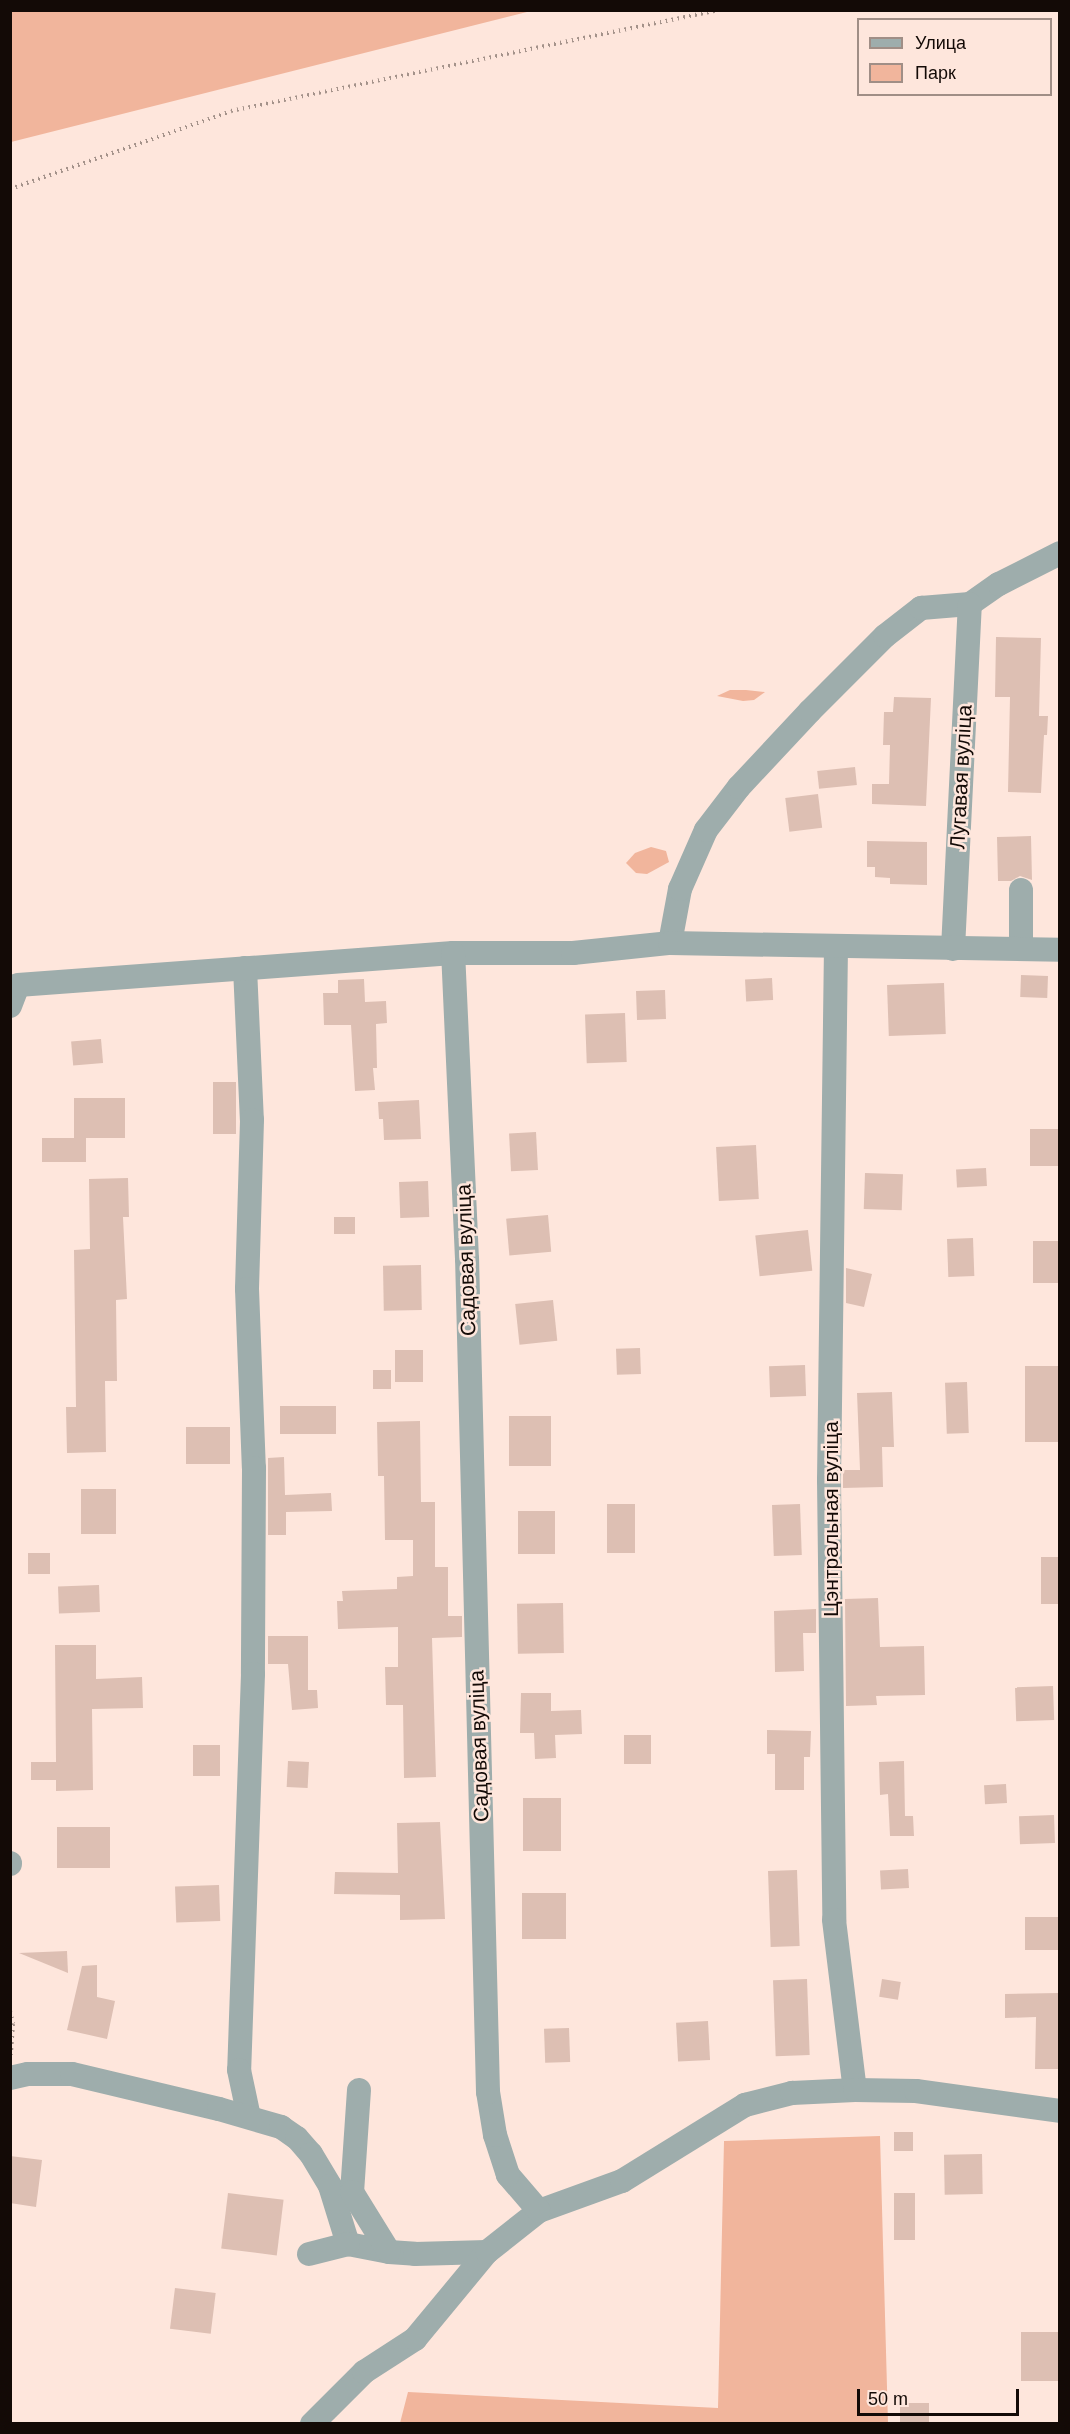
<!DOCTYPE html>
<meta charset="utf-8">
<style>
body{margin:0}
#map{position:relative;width:1070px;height:2434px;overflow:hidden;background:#fee6dc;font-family:Arial,sans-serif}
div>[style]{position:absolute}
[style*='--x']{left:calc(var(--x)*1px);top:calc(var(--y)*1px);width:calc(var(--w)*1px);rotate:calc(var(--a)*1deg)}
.green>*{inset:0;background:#f1b59c}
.building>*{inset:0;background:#ddbfb3;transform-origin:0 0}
.path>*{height:4px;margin-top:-2px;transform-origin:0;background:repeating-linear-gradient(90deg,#a4928a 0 1.5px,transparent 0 6px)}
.minor>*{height:24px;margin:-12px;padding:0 12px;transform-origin:12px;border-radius:12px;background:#9eadac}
span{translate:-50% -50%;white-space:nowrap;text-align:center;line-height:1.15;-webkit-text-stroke:5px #fee6dc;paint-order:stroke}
.street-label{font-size:21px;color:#130a06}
.frame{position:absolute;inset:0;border:12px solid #130a06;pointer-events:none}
.legend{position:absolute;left:857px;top:18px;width:195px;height:78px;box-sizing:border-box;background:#fee6dc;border:2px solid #a08e86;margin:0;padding:8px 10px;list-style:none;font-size:18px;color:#130a06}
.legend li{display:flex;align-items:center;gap:12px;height:30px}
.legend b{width:30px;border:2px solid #a08e86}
.scale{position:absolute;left:857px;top:2389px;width:162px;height:27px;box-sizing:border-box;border:3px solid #130a06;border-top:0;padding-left:8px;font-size:18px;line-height:21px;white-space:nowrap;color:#130a06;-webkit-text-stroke:4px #fee6dc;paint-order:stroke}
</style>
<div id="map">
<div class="green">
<i style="clip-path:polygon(11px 10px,531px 10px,531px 11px,11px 142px)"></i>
<i style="clip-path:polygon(730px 690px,746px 690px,765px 692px,754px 700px,743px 701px,717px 696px)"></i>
<i style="clip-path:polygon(651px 847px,666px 851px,669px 862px,647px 874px,636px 873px,626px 863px,635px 853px)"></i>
<i style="clip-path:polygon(880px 2136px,888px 2423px,400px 2423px,408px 2392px,718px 2408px,724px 2141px)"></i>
</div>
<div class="building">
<i style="clip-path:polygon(996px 637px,1041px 638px,1039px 716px,1048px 716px,1047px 735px,1044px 735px,1041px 793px,1008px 792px,1010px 697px,995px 697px)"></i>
<i style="clip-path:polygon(894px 697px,931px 698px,926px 806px,872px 804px,872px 784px,889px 784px,890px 745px,883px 745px,884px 712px,893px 712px)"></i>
<i style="left:855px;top:767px;width:18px;height:38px;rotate:84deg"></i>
<i style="left:818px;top:794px;width:34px;height:33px;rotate:83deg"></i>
<i style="clip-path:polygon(1031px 836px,1032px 880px,1020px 876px,1011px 881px,998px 881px,997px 837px)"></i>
<i style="clip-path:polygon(867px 841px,927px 842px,927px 885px,890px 884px,890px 878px,875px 877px,875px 867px,867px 867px)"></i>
<i style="left:1021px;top:975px;width:27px;height:22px;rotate:2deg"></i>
<i style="left:772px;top:978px;width:22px;height:27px;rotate:87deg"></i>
<i style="clip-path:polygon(364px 979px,365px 1002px,386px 1001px,387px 1023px,376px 1024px,377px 1068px,373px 1068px,375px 1090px,355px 1091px,351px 1025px,324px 1025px,323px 993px,338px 993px,338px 980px)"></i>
<i style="left:944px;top:983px;width:51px;height:57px;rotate:88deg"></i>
<i style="left:665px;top:990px;width:29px;height:29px;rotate:88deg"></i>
<i style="left:625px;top:1013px;width:49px;height:40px;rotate:88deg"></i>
<i style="left:101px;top:1039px;width:24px;height:30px;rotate:85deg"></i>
<i style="left:213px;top:1082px;width:23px;height:52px"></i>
<i style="left:125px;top:1098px;width:40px;height:51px;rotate:90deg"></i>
<i style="clip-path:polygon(419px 1100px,421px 1139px,384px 1140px,383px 1119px,379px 1119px,378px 1102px)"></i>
<i style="left:1059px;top:1129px;width:37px;height:29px;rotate:90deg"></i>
<i style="left:536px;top:1132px;width:38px;height:27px;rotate:87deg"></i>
<i style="left:42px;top:1138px;width:44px;height:24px"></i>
<i style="left:756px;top:1145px;width:54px;height:40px;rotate:87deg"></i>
<i style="left:986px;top:1168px;width:18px;height:30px;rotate:87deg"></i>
<i style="left:865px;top:1173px;width:38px;height:36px;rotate:2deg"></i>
<i style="clip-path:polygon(128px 1178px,129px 1217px,123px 1217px,127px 1299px,116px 1300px,117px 1381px,105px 1381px,106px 1452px,67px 1453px,66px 1407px,76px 1407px,74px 1250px,90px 1249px,89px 1179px)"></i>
<i style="left:428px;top:1181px;width:36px;height:29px;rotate:88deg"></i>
<i style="left:548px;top:1215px;width:37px;height:42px;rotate:85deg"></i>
<i style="left:334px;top:1217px;width:21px;height:17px"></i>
<i style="left:808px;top:1230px;width:41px;height:53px;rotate:84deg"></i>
<i style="left:973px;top:1238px;width:38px;height:26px;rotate:88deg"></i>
<i style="left:1033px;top:1241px;width:26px;height:42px"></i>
<i style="left:421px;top:1265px;width:45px;height:38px;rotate:89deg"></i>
<i style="clip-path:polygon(846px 1268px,872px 1274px,864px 1307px,846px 1303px)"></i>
<i style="left:553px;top:1300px;width:41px;height:38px;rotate:84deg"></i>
<i style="left:640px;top:1348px;width:26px;height:24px;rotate:88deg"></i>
<i style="left:395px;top:1350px;width:28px;height:32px"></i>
<i style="left:805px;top:1365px;width:31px;height:36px;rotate:88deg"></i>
<i style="left:1059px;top:1366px;width:76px;height:34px;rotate:90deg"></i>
<i style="left:373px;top:1370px;width:18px;height:19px"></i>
<i style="left:967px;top:1382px;width:51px;height:22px;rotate:88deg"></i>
<i style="clip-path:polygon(892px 1392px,894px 1447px,882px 1447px,883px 1487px,843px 1488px,843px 1470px,860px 1470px,857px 1393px)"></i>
<i style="left:336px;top:1406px;width:28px;height:56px;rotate:90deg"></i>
<i style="left:509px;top:1416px;width:42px;height:50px"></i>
<i style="clip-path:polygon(420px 1421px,421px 1502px,435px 1502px,435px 1567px,448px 1567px,448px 1616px,462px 1616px,462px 1637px,432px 1638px,436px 1777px,404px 1778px,403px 1705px,386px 1705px,385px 1667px,398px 1667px,398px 1627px,338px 1629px,337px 1601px,343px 1601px,342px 1591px,397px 1589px,397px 1577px,413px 1576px,413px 1540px,385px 1540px,384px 1476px,378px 1476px,377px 1422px)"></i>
<i style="left:230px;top:1427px;width:37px;height:44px;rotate:90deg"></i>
<i style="clip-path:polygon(284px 1457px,285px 1495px,331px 1493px,332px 1511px,286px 1512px,286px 1535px,268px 1535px,268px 1458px)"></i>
<i style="left:81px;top:1489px;width:35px;height:45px"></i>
<i style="left:607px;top:1504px;width:28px;height:49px"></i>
<i style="left:800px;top:1504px;width:51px;height:28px;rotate:88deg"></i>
<i style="left:555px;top:1511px;width:43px;height:37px;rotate:90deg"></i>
<i style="left:28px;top:1553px;width:22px;height:21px"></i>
<i style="left:1059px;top:1557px;width:47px;height:18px;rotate:90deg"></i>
<i style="left:99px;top:1585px;width:27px;height:41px;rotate:88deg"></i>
<i style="clip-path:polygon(878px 1598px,880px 1647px,924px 1646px,925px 1695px,876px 1696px,877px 1705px,846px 1706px,845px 1599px)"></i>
<i style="left:563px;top:1603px;width:50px;height:46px;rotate:89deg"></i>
<i style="clip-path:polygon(816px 1609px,816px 1633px,803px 1633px,804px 1671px,775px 1672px,774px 1611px)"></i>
<i style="clip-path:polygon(268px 1636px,308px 1636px,308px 1690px,317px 1690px,318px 1708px,292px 1710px,288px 1664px,268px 1664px)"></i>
<i style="clip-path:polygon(55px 1645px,96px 1645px,96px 1679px,142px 1677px,143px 1708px,92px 1709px,93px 1790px,56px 1791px,56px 1780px,31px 1780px,31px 1762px,56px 1762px)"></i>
<i style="left:1053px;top:1686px;width:34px;height:38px;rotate:88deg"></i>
<i style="clip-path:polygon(521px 1693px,551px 1693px,551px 1711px,581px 1710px,582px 1734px,555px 1735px,556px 1758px,535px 1759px,534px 1733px,520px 1733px)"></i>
<i style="clip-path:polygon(767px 1730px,811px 1731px,810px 1757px,804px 1757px,804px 1790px,775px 1790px,775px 1754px,767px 1754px)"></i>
<i style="left:651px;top:1735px;width:29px;height:27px;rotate:90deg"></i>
<i style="left:193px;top:1745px;width:27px;height:31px"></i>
<i style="left:288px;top:1761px;width:21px;height:26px;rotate:3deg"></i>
<i style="clip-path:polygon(904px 1761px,905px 1816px,913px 1816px,914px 1836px,890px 1836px,888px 1794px,880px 1795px,879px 1762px)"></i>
<i style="left:1006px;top:1784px;width:19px;height:22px;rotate:87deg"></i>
<i style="left:523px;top:1798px;width:38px;height:53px"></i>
<i style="left:1054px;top:1815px;width:28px;height:35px;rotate:88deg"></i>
<i style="clip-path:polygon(440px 1822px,445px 1919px,400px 1920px,400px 1895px,334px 1894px,335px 1872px,398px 1873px,397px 1823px)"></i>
<i style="left:57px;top:1827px;width:53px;height:41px"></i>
<i style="left:908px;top:1869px;width:19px;height:28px;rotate:87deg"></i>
<i style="left:797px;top:1870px;width:76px;height:29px;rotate:88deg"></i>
<i style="left:219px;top:1885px;width:36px;height:44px;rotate:88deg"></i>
<i style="left:566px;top:1893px;width:46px;height:44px;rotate:90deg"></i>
<i style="left:1059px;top:1917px;width:33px;height:34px;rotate:90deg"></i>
<i style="clip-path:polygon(67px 1951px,68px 1973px,19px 1953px)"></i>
<i style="clip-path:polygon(97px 1965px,97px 1997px,115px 2001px,107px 2039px,67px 2030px,82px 1966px)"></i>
<i style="left:807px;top:1979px;width:76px;height:34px;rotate:88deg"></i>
<i style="left:882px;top:1979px;width:19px;height:18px;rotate:9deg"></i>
<i style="clip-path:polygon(1059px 1993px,1059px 2069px,1035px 2069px,1036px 2017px,1005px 2018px,1005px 1994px)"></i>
<i style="left:708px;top:2021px;width:39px;height:32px;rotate:87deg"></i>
<i style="left:569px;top:2028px;width:34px;height:25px;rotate:88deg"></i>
<i style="left:894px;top:2132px;width:19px;height:19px"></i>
<i style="left:982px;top:2154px;width:40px;height:38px;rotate:89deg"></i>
<i style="clip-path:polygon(10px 2156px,42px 2160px,36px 2207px,10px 2203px)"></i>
<i style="left:228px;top:2193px;width:56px;height:56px;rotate:7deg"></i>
<i style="left:894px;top:2193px;width:21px;height:47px"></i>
<i style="left:175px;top:2288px;width:41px;height:41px;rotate:7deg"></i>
<i style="left:1059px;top:2332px;width:49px;height:38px;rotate:90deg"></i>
<i style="left:929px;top:2403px;width:21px;height:29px;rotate:90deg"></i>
</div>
<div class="path">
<i style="--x:10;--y:189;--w:234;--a:-19.4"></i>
<i style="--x:231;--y:111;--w:497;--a:-11.7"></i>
<i style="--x:10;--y:2011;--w:13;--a:77"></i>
<i style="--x:13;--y:2024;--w:31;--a:94"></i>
</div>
<div class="minor">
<i style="--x:670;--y:943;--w:55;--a:-79.5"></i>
<i style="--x:680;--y:889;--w:64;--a:-66.2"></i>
<i style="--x:706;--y:830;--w:54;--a:-52.5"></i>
<i style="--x:739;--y:787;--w:104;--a:-46.9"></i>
<i style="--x:810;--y:711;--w:106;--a:-45"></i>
<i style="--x:885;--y:636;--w:46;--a:-37.9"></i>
<i style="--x:921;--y:608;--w:49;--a:-4.7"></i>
<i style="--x:970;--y:604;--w:35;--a:-35"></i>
<i style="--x:999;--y:584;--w:68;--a:-26.9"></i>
<i style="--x:836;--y:946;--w:534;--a:90.75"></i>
<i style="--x:829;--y:1480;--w:440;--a:89.3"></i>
<i style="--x:834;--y:1920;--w:171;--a:83"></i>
<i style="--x:1021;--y:948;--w:58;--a:-90"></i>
<i style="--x:953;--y:949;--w:345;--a:-87.2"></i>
<i style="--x:245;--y:968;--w:152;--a:87.4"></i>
<i style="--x:252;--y:1120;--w:169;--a:91.7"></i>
<i style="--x:247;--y:1289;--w:179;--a:87.8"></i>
<i style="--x:254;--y:1468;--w:206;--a:90.3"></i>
<i style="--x:253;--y:1674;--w:396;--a:92"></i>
<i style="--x:239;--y:2070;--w:48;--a:78"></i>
<i style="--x:10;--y:1006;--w:22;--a:-69"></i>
<i style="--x:18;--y:985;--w:436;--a:-4.2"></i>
<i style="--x:453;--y:953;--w:120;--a:0"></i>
<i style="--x:573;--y:953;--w:98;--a:-5.9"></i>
<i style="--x:670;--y:943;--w:390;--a:1"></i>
<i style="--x:10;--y:1863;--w:1;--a:90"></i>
<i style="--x:10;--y:2078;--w:18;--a:-13"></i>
<i style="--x:28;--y:2074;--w:44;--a:0"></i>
<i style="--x:72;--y:2074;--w:151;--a:13.4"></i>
<i style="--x:219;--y:2109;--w:65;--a:16.2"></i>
<i style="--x:281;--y:2127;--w:19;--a:35"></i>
<i style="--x:297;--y:2138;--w:21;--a:49"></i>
<i style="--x:311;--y:2154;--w:37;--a:59"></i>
<i style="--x:330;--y:2186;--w:61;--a:72.8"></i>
<i style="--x:348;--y:2244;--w:42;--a:11"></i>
<i style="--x:389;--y:2252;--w:26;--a:4"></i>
<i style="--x:415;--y:2254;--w:72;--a:-1.6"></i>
<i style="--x:359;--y:2090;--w:102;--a:93.9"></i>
<i style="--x:352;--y:2192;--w:70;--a:58.3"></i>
<i style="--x:539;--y:2211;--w:88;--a:-19.9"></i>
<i style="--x:622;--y:2181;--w:145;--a:-31.7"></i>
<i style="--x:745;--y:2105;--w:49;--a:-14.3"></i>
<i style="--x:792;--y:2093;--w:63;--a:-2.7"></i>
<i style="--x:855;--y:2090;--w:61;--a:0.9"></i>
<i style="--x:916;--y:2091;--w:145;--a:7.9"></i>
<i style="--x:309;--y:2254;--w:40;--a:-14.4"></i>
<i style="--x:312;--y:2424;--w:74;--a:-45"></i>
<i style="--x:364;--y:2372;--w:61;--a:-32.9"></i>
<i style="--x:415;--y:2339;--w:113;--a:-50.4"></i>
<i style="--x:487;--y:2252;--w:66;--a:-38.3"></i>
<i style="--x:539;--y:2211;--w:48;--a:-130.7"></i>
<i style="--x:508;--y:2175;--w:42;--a:-108"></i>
<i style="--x:495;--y:2135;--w:44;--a:-99.2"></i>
<i style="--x:488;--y:2092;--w:833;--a:-91.44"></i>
<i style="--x:467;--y:1259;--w:306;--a:-92.6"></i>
</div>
<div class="street-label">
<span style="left:961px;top:777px;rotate:-87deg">Лугавая вуліца</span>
<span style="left:466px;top:1260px;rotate:-92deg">Садовая вуліца</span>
<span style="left:831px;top:1519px;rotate:-90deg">Цэнтральная вуліца</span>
<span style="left:479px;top:1746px;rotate:-92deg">Садовая вуліца</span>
</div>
<div class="frame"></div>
<ul class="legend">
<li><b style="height:8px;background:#9eadac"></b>Улица</li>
<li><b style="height:16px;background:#f1b59c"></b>Парк</li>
</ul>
<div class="scale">50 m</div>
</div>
